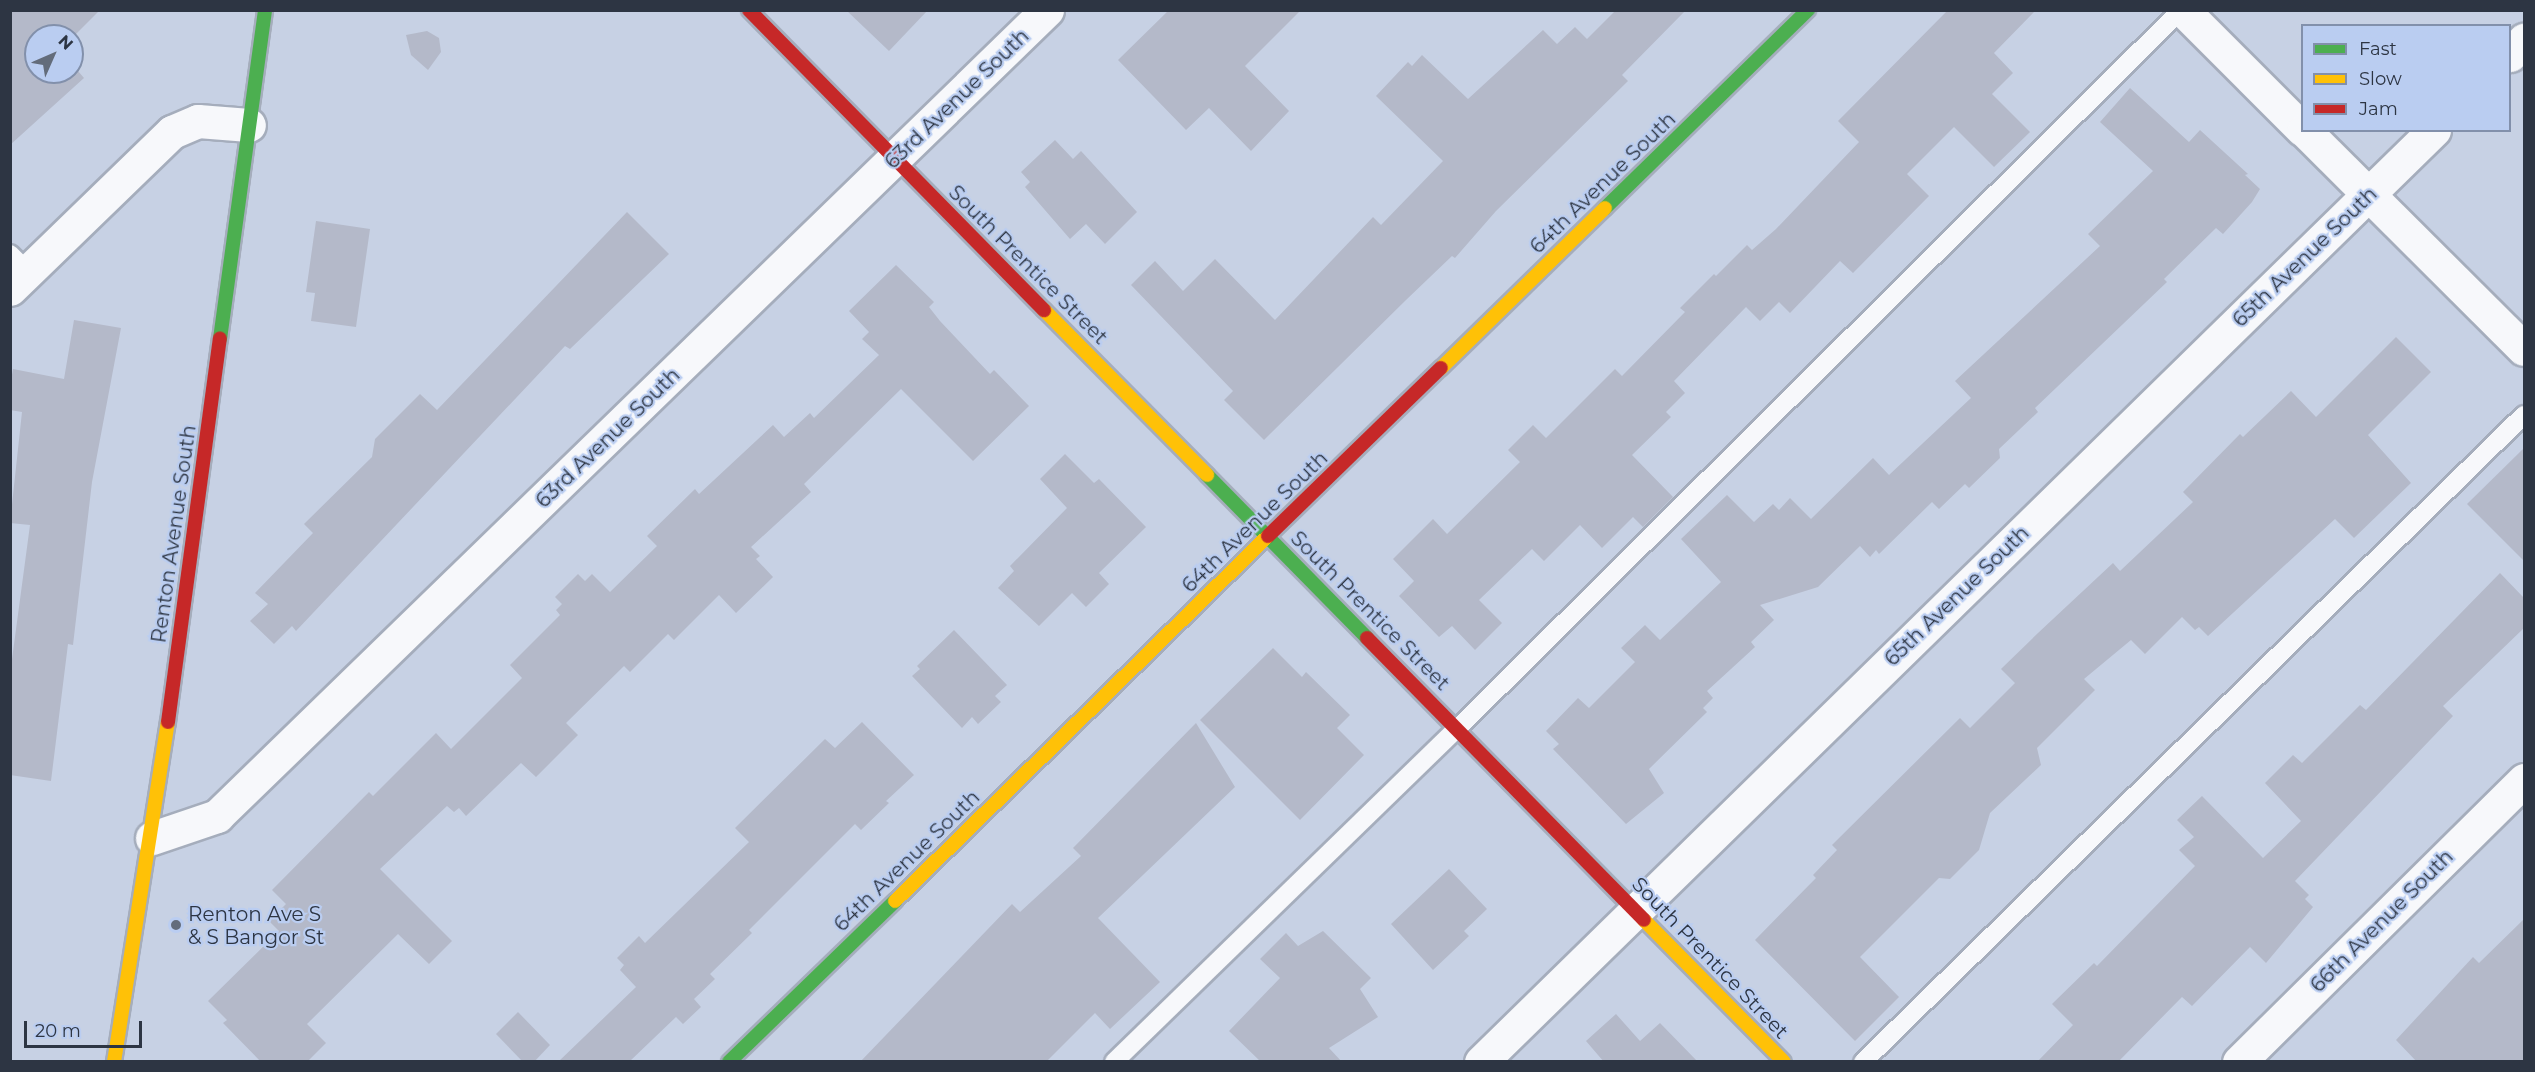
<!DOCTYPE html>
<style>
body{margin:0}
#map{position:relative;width:2535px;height:1072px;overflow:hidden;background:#c7d1e4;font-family:Montserrat,sans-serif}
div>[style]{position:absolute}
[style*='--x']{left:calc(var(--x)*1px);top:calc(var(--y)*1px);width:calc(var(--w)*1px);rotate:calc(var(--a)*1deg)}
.building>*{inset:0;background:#b4b9c9}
.roads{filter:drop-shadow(2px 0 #a5adbc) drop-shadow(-2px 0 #a5adbc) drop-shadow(0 2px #a5adbc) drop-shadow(0 -2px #a5adbc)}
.lane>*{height:18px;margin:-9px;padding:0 9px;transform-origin:9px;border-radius:9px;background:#f7f8fb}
.street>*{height:33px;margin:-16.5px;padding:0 16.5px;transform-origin:16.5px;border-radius:16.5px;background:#f7f8fb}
.fast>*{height:14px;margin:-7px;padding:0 7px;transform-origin:7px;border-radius:7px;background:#4caf50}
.slow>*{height:14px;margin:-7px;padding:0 7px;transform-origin:7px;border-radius:7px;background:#ffc107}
.jam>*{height:14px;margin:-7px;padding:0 7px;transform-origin:7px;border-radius:7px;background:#c62828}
.dots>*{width:16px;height:16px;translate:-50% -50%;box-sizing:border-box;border:3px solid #bacdf1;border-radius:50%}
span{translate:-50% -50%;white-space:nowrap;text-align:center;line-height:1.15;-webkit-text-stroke:4.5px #bacdf1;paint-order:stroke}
.street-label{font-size:20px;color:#2d3543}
.poi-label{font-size:20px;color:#2d3543}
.left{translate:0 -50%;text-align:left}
.frame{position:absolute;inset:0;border:12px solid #2d3543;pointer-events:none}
.legend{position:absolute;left:2301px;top:24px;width:210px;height:108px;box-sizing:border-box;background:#bacdf1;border:2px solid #8290ab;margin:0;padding:8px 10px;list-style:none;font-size:18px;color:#2d3543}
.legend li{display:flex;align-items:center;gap:12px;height:30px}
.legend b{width:30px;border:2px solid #8290ab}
.north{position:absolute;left:24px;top:24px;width:60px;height:60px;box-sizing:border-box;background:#bacdf1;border:2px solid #8290ab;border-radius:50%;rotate:45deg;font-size:16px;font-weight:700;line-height:24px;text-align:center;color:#2d3543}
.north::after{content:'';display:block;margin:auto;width:21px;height:27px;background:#636c7b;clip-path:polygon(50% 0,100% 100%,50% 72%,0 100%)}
.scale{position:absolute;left:24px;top:1021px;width:118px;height:27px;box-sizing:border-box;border:3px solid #2d3543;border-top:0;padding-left:8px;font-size:18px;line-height:21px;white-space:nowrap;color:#2d3543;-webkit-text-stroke:4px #bacdf1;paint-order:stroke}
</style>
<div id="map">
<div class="building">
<i style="clip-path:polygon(10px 10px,100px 10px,72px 38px,36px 36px,36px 72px,72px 72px,72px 64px,84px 78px,10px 145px)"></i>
<i style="clip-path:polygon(846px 10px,928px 10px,889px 51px)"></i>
<i style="clip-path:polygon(1169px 10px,1301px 10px,1245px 66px,1289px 111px,1251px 151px,1209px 108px,1186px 130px,1118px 60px)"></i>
<i style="clip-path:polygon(1616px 10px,1686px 10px,1622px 75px,1628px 81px,1496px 211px,1455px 258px,1452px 256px,1406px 300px,1264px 440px,1224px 400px,1233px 391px,1131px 285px,1155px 261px,1183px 291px,1215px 259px,1275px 320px,1373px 217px,1381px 225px,1443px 161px,1376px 96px,1408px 62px,1412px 66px,1422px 55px,1468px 99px,1543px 30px,1557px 44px,1575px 27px,1587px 39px)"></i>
<i style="clip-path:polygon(1948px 10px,2036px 10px,1994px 53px,2013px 73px,1992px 94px,2030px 132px,1994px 167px,1954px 127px,1907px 174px,1929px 196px,1853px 273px,1840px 261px,1790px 313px,1779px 302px,1760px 321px,1746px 307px,1674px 381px,1685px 393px,1666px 412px,1671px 417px,1632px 455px,1673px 497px,1643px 527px,1633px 517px,1602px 548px,1580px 525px,1544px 561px,1532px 549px,1479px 600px,1502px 623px,1475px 650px,1452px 626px,1439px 637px,1399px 596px,1414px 581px,1393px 559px,1433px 519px,1447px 534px,1520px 462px,1508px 450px,1533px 425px,1546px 438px,1615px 369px,1622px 376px,1685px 312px,1680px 308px,1714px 274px,1716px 276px,1747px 245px,1752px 250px,1776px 229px,1859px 142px,1838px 121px)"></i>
<i style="clip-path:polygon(427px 31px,439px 38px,441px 52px,428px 70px,411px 55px,406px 35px)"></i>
<i style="clip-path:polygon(2130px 88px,2189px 142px,2200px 130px,2248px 174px,2245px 175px,2260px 189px,2252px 202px,2223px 234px,2216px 228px,2164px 279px,2167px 282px,2035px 408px,2038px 412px,1999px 449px,2000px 458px,1969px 488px,1965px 484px,1939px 509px,1932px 502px,1879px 554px,1876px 550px,1870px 557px,1860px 546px,1818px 587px,1760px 605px,1774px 620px,1751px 642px,1755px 647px,1707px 691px,1713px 698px,1703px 708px,1707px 712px,1649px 769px,1664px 793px,1626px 824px,1553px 749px,1559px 744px,1546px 731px,1578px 698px,1589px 708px,1635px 662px,1621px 648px,1645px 625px,1660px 640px,1721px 582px,1681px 539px,1727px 495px,1754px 522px,1773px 504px,1779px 510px,1790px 498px,1811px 519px,1873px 458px,1889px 475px,1971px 398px,1955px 381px,2100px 246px,2088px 234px,2153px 171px,2100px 122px)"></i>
<i style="clip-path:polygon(1055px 140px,1073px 159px,1081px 151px,1137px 212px,1105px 244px,1086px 224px,1070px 239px,1025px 187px,1030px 182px,1021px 172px)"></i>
<i style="clip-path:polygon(627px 212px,669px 254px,570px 349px,565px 346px,296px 631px,292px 626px,274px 644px,250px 621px,268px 604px,255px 593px,313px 533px,304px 524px,372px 457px,375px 439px,420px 394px,437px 410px)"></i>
<i style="clip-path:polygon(316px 221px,370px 229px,356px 327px,311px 321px,315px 293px,306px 292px)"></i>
<i style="clip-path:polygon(896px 265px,934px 302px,929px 307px,940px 321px,990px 374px,994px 370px,1029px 406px,973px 461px,901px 389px,804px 484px,811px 492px,751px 547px,760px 556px,756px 559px,773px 577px,736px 613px,719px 595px,674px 640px,668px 634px,630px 672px,624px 666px,566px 723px,578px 735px,536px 777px,521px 763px,466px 816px,459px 808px,454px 812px,447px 806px,380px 869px,452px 941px,429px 964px,398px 934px,307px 1024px,326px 1043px,307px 1062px,261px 1062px,223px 1023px,227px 1020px,208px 1001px,279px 931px,269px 921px,286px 904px,272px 890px,369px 792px,373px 796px,436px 733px,451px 749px,522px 678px,510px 665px,560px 615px,556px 610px,562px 604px,555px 597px,578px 574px,585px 581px,592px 574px,610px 592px,657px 546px,647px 536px,695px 489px,699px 494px,773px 425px,784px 437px,810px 413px,814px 418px,879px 355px,862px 339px,869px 332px,849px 311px)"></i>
<i style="clip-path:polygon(74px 320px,121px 328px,92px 482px,73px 645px,68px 644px,51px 781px,10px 775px,10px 674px,30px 525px,10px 523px,22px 412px,10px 410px,10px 386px,13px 369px,64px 379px)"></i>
<i style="clip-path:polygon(2396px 337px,2431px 372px,2368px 435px,2411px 483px,2354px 538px,2335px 519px,2208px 636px,2199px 627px,2195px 630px,2182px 617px,2145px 654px,2131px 640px,2084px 679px,2095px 690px,2037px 748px,2041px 765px,1990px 813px,1979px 850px,1950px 879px,1939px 878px,1860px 957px,1899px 997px,1855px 1041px,1755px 940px,1816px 878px,1813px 875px,1837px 850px,1832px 845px,1960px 718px,1970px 728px,2015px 683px,2001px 669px,2038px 633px,2113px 563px,2120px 571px,2193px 502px,2183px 492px,2240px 434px,2243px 437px,2291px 391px,2316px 417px)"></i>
<i style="clip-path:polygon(2524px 448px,2524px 561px,2467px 504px)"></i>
<i style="clip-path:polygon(1065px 454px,1094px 483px,1099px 479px,1146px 527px,1099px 573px,1109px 584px,1086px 607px,1072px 593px,1039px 626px,998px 588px,1014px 571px,1010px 566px,1067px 508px,1040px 479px)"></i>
<i style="clip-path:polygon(2500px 573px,2524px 598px,2524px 628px,2443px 706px,2453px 716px,2295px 881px,2309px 895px,2305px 899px,2313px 907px,2266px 963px,2250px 947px,2192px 1006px,2182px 997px,2118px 1062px,2037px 1062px,2073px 1025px,2052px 1004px,2094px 963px,2097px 966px,2195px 866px,2179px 850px,2194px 837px,2177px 820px,2202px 796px,2263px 858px,2301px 821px,2265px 783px,2293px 755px,2302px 763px,2360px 705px,2366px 710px)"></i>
<i style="clip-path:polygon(954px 630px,1007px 685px,995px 696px,1001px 702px,978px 724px,972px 717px,962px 728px,912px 676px,920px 669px,917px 666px)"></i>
<i style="clip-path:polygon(1273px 648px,1302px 677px,1306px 672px,1350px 715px,1337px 728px,1364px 755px,1300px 820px,1200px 720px)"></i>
<i style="clip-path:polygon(862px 722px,914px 775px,886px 801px,889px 803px,861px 830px,855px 824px,749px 930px,752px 933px,710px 974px,715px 979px,694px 999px,701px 1007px,683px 1024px,676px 1017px,629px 1062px,558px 1062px,636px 987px,620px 970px,624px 965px,617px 958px,639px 936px,645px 943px,749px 842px,735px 828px,825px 739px,835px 748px)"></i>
<i style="clip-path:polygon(1196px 723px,1235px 787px,1098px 918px,1160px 982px,1110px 1029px,1095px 1013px,1046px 1062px,860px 1062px,1012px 904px,1020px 912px,1081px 856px,1073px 848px)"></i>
<i style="clip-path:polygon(1449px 869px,1487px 909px,1464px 931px,1469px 936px,1433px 970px,1391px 924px)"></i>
<i style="clip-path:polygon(2524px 919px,2524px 1062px,2417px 1062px,2396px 1040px,2473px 957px,2479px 963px)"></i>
<i style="clip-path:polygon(1323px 931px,1371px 978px,1360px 989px,1378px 1017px,1329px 1048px,1342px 1062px,1261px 1062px,1229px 1031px,1280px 978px,1260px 959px,1286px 933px,1298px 946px)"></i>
<i style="clip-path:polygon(518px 1012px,550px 1045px,534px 1062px,523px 1062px,496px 1034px)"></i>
<i style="clip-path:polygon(1616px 1014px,1640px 1041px,1660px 1023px,1698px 1062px,1604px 1062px,1586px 1041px)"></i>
</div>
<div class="roads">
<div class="lane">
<i style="--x:10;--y:254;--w:25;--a:45"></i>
<i style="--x:1114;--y:1062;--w:479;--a:-44.2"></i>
<i style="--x:1458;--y:728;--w:1019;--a:-44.8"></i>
<i style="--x:1863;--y:1062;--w:925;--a:-44.39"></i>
</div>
<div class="street">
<i style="--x:2183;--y:10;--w:168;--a:45"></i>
<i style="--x:2510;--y:55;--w:21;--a:-47"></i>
<i style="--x:2304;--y:130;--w:310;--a:44.9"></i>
<i style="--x:10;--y:289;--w:226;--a:-44.1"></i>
<i style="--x:172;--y:132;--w:28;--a:-23"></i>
<i style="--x:198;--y:121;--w:51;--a:4.5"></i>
<i style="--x:152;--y:838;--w:69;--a:-18.7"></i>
<i style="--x:217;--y:816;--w:1157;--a:-44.16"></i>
<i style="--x:1481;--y:1062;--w:1333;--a:-44.36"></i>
<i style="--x:2239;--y:1062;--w:401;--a:-44.7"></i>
</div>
<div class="fast">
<i style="--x:1605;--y:208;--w:284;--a:-44.3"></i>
<i style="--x:220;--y:339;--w:332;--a:-82.2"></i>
<i style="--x:1207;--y:475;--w:228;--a:45.5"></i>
<i style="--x:729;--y:1062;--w:231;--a:-44.1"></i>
</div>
<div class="slow">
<i style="--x:1044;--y:310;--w:232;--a:45.3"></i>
<i style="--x:1441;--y:368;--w:229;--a:-44.3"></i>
<i style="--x:895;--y:901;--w:522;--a:-44.38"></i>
<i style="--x:1644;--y:920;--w:199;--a:45.4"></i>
<i style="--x:114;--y:1062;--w:344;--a:-81"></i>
</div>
<div class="jam">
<i style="--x:749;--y:10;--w:421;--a:45.5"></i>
<i style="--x:1268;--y:536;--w:241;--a:-44.2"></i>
<i style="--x:1367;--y:638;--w:395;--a:45.5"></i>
<i style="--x:168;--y:722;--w:387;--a:-82.3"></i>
</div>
</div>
<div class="dots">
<i style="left:176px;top:925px;background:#636c7b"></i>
</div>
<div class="street-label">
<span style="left:957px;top:99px;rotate:-44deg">63rd Avenue South</span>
<span style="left:1603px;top:183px;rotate:-44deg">64th Avenue South</span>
<span style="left:2305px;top:257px;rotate:-44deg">65th Avenue South</span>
<span style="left:1028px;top:265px;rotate:45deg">South Prentice Street</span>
<span style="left:608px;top:438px;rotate:-44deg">63rd Avenue South</span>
<span style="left:1255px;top:522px;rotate:-44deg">64th Avenue South</span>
<span style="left:174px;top:534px;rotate:-82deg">Renton Avenue South</span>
<span style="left:1957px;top:596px;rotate:-44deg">65th Avenue South</span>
<span style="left:1370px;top:611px;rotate:45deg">South Prentice Street</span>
<span style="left:907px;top:861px;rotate:-44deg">64th Avenue South</span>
<span style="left:2382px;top:921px;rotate:-45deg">66th Avenue South</span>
<span style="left:1710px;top:958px;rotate:46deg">South Prentice Street</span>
</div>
<div class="poi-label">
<span class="left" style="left:188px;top:926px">Renton Ave S<br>&amp; S Bangor St</span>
</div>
<div class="frame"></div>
<ul class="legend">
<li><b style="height:8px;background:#4caf50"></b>Fast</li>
<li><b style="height:8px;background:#ffc107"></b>Slow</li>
<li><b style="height:8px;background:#c62828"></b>Jam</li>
</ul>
<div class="north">N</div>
<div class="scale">20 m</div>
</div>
